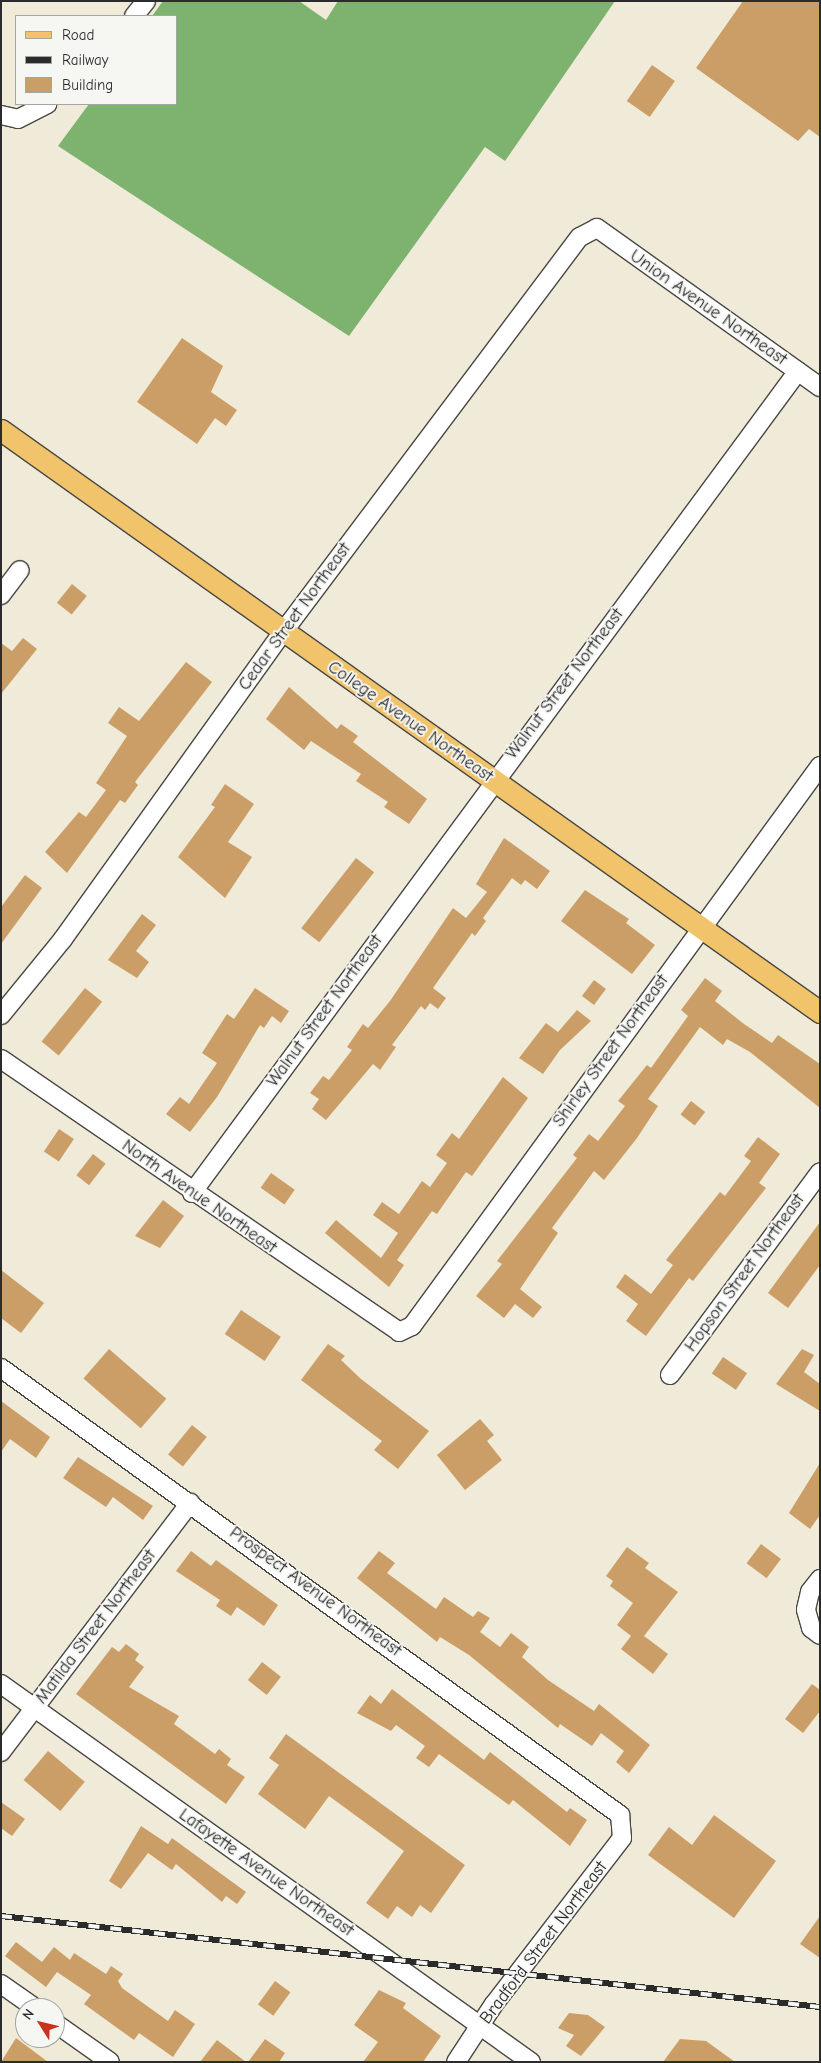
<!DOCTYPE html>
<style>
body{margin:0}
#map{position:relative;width:821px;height:2063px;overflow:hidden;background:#f0ebd8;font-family:"Comic Neue",sans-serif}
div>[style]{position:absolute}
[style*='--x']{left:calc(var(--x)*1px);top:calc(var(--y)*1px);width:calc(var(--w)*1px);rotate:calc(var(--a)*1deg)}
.forest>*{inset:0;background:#7db26f}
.building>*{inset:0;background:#ca9e66;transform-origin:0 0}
.roads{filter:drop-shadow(1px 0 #494845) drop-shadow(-1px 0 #494845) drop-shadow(0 1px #494845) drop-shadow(0 -1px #494845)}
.minor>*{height:18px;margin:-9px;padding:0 9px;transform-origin:9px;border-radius:9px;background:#fff}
.major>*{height:21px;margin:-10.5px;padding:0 10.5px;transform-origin:10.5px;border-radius:10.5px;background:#f1c36a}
.rail>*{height:5.5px;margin-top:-2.75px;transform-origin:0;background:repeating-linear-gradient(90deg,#f6f6f2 0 11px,#2b2b2b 0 22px);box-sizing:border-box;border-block:1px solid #2b2b2b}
span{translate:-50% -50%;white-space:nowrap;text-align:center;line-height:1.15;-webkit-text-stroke:4px #f6f6f2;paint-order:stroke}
.street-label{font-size:18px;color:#2b2b2b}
.frame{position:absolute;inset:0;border:2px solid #2b2b2b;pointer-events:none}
.legend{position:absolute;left:15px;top:15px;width:162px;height:90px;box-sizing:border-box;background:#f6f6f2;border:1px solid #a5a5a2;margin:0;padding:6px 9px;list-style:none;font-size:15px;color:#2b2b2b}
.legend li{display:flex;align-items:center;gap:10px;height:25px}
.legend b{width:25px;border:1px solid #a5a5a2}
.north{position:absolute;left:15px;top:1998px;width:50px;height:50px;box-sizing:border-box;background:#f6f6f2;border:1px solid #a5a5a2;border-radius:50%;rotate:306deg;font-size:14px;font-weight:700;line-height:20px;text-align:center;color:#2b2b2b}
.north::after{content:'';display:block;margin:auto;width:18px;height:22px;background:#c8321e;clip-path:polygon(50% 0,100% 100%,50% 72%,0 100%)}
</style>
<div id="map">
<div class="forest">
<i style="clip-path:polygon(163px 1px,299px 1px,326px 20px,338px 1px,615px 1px,505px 161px,485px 147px,349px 336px,58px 146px,89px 104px,176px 104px,176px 16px,152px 16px)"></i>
</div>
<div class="building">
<i style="clip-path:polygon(743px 1px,820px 1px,820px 137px,809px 129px,798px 141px,696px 68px)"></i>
<i style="left:652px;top:65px;width:28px;height:44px;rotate:35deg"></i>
<i style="clip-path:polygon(182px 338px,223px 366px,211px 392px,237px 410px,226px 426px,215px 418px,197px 444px,137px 402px)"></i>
<i style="left:72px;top:584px;width:19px;height:24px;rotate:39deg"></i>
<i style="clip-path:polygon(23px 638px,37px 649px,1px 694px,1px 643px,12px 651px)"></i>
<i style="clip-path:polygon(186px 662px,212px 682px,135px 782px,138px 785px,125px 803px,120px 800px,67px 873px,45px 852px,79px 812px,86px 817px,106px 790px,96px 783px,127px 736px,108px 723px,119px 707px,139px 721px)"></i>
<i style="clip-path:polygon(289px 687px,337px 729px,341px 724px,358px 736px,353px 742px,427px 799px,409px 824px,384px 807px,388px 802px,356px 781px,361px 774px,311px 741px,304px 750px,266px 719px)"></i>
<i style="clip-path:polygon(225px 784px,254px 804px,228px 842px,252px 857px,225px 898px,178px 857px,215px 807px,211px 805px)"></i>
<i style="clip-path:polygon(504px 838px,550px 871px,537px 889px,525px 880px,521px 885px,512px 878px,483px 918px,486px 921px,475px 936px,472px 933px,433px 988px,446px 998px,438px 1009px,430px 1003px,425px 1010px,421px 1006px,392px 1045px,396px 1047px,380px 1070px,373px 1064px,326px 1120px,312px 1109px,319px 1099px,310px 1093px,323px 1076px,329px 1080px,352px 1050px,347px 1047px,363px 1024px,368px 1028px,390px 1001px,453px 908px,466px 918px,487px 892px,476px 884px)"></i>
<i style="left:356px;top:858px;width:23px;height:89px;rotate:38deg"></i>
<i style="clip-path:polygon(25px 875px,42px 888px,1px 944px,1px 907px)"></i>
<i style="clip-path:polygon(585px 890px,629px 919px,626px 923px,655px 945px,632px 974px,561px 921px)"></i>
<i style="clip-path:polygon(142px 914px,156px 925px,136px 951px,149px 962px,137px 978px,108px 960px)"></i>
<i style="clip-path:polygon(705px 978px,722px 991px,715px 1001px,744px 1024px,772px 1043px,778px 1035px,820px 1064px,820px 1108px,750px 1052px,727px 1039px,723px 1045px,700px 1027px,648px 1099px,658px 1106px,637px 1138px,604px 1180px,594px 1171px,552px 1228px,558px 1233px,520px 1289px,542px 1307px,533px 1318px,515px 1304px,504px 1318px,476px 1296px,502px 1264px,497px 1261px,577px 1158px,573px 1155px,589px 1134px,598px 1141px,625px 1106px,618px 1101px,647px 1065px,651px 1068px,688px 1016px,681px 1010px)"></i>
<i style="left:594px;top:980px;width:15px;height:20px;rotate:37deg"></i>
<i style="left:85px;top:988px;width:22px;height:69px;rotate:39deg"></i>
<i style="clip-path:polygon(255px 988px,289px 1011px,281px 1023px,272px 1016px,264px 1028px,260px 1025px,217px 1097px,190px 1132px,166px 1114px,180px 1097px,189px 1104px,217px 1063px,202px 1053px,227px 1014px,234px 1019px)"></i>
<i style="clip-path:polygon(577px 1010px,591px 1021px,560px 1050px,543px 1074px,519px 1058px,546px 1023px,558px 1032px)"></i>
<i style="clip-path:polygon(503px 1077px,528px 1098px,472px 1176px,466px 1172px,437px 1214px,432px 1211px,397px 1260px,404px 1265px,389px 1287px,325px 1233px,336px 1220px,381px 1258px,398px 1233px,373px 1215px,382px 1202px,399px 1214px,422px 1181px,430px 1187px,447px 1163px,436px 1155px,452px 1133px,459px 1139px)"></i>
<i style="left:691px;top:1101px;width:18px;height:17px;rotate:38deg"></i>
<i style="left:59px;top:1129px;width:18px;height:27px;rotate:34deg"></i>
<i style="clip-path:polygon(758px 1137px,780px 1154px,759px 1183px,766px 1188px,693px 1281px,689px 1278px,646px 1336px,626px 1321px,638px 1304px,616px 1287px,625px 1274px,651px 1294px,673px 1265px,666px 1260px,720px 1192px,725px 1196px,751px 1161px,744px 1156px)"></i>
<i style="left:93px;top:1154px;width:16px;height:27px;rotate:38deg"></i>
<i style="left:271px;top:1173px;width:29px;height:18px;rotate:35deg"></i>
<i style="clip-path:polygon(163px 1200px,184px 1216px,160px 1248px,135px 1236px)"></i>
<i style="clip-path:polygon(820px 1222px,820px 1265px,788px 1308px,768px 1293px)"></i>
<i style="clip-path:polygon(1px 1270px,44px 1303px,21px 1333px,1px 1318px)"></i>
<i style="left:241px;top:1310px;width:48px;height:29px;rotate:34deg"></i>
<i style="clip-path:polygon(328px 1344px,345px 1356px,341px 1360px,361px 1379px,429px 1431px,398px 1469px,374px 1450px,382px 1441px,301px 1380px)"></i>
<i style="left:109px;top:1349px;width:76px;height:39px;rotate:41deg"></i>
<i style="clip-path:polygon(802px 1349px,814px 1355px,804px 1372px,820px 1384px,820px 1411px,776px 1384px)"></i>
<i style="left:723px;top:1357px;width:29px;height:20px;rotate:34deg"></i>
<i style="clip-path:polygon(1px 1401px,50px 1437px,36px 1458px,10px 1439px,1px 1452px)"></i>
<i style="clip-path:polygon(480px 1419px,494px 1435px,487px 1441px,502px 1460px,465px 1490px,437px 1455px)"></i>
<i style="left:192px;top:1425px;width:19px;height:38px;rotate:39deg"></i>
<i style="clip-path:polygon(78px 1457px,153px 1506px,143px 1520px,113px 1497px,106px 1507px,63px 1478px)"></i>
<i style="clip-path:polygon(820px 1463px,820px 1515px,810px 1529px,789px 1513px)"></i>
<i style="left:761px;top:1544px;width:25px;height:24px;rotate:37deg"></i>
<i style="clip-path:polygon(627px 1547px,649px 1563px,645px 1568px,678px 1592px,644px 1636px,668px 1654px,653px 1674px,621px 1649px,631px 1636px,617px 1625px,633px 1603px,610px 1586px,613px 1581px,606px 1576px)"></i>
<i style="clip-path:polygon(191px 1551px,211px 1566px,216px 1560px,278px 1605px,264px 1626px,237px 1607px,231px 1616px,216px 1606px,220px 1600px,176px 1571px)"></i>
<i style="clip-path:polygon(379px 1551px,395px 1563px,387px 1573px,436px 1609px,444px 1597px,473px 1617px,478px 1611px,490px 1618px,480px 1632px,500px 1647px,511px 1633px,529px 1647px,522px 1657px,548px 1680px,594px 1711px,599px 1704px,650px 1745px,629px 1773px,616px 1762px,624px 1751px,601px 1733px,592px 1746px,560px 1724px,558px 1728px,469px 1655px,440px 1637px,437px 1642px,357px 1578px)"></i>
<i style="clip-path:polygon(126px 1644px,139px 1654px,135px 1660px,144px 1667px,129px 1687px,179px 1716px,174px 1724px,215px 1754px,219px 1749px,231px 1759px,227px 1765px,245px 1777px,226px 1804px,76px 1694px,112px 1647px,119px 1652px)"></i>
<i style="left:262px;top:1662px;width:24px;height:23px;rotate:38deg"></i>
<i style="clip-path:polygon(812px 1684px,820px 1690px,820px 1711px,803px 1733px,785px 1719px)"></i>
<i style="clip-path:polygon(392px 1689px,484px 1760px,490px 1752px,567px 1812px,570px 1808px,587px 1820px,570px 1846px,513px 1800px,509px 1805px,439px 1754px,429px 1767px,416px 1758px,425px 1746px,396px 1725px,391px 1731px,357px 1713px,370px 1695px,381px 1704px)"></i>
<i style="clip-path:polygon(286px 1734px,465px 1865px,431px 1913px,420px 1905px,412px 1917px,397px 1906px,388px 1919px,366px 1903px,404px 1851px,329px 1796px,305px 1829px,258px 1794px,279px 1765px,269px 1758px)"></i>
<i style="left:48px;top:1751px;width:48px;height:38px;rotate:40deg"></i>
<i style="clip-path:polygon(1px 1802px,25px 1819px,12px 1836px,1px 1828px)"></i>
<i style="clip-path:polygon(714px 1815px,776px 1861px,734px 1918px,648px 1855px,669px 1827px,692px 1845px)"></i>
<i style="clip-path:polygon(141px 1826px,168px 1844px,172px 1838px,246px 1892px,237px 1904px,226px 1896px,222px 1902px,176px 1864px,172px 1870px,148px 1853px,121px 1889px,109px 1881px)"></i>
<i style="clip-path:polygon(820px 1916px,820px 1958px,800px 1944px)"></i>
<i style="clip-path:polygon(16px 1942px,42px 1962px,54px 1947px,70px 1960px,74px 1953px,106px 1974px,111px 1966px,123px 1974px,118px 1981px,122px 1988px,168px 2021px,175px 2010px,195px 2024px,173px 2057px,139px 2033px,134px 2040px,84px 2004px,91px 1995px,57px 1972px,46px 1987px,5px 1956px)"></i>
<i style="left:275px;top:1981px;width:19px;height:29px;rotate:36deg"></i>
<i style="clip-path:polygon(379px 1990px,406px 2003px,403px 2008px,441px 2036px,423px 2062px,363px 2062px,378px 2042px,354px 2025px)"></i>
<i style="clip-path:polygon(569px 2013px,588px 2015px,605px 2027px,581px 2056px,566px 2046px,574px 2035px,558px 2028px)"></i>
<i style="clip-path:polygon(16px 2038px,48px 2062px,1px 2062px)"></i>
<i style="clip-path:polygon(265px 2039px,285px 2053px,279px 2062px,248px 2062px)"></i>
<i style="clip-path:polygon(680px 2039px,706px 2041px,735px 2062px,663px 2062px)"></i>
<i style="clip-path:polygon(217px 2040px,246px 2062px,200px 2062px)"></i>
</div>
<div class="roads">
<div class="minor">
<i style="--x:134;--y:16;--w:19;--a:-51"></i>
<i style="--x:1;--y:115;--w:17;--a:13"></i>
<i style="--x:18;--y:119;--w:33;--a:-27"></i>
<i style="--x:1;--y:595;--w:31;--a:-53"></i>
<i style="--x:1;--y:1015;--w:98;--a:-50.8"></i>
<i style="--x:63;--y:939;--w:378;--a:-54.4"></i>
<i style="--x:283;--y:632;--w:494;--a:-53.1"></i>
<i style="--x:580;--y:237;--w:19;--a:-28"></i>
<i style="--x:597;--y:228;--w:274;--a:35.5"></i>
<i style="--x:1;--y:1059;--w:483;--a:34.4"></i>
<i style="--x:399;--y:1332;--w:14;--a:-25"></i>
<i style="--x:412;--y:1326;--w:693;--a:-53.92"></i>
<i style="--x:192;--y:1193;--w:1021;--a:-53.6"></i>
<i style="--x:1;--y:1368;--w:764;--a:35.83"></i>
<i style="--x:620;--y:1815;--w:23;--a:85"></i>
<i style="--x:622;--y:1838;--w:210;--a:127.6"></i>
<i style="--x:494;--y:2004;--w:69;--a:123.2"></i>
<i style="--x:670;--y:1375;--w:252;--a:-53.5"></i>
<i style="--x:820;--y:1579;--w:16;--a:128"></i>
<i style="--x:810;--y:1592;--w:18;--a:103"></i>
<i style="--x:806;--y:1610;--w:19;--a:74"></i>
<i style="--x:811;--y:1628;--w:11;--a:38"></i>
<i style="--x:1;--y:1684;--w:651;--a:35.5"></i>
<i style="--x:1;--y:1752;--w:313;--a:-52.8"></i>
<i style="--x:1;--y:1984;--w:42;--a:35.2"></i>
<i style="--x:55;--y:2023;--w:67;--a:35.3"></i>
</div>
<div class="major">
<i style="--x:1;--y:430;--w:1005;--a:35.4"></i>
</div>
</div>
<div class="rail">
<i style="--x:1;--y:1916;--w:824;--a:6.34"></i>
</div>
<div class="street-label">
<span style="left:708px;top:308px;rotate:35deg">Union Avenue Northeast</span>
<span style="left:295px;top:617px;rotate:-54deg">Cedar Street Northeast</span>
<span style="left:565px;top:684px;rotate:-53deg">Walnut Street Northeast</span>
<span style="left:410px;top:722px;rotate:35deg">College Avenue Northeast</span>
<span style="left:325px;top:1011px;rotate:-54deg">Walnut Street Northeast</span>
<span style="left:611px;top:1051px;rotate:-54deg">Shirley Street Northeast</span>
<span style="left:199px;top:1197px;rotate:35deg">North Avenue Northeast</span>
<span style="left:745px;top:1273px;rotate:-54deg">Hopson Street Northeast</span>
<span style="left:315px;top:1592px;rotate:36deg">Prospect Avenue Northeast</span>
<span style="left:96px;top:1627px;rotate:-53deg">Matilda Street Northeast</span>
<span style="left:266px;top:1873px;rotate:35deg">Lafayette Avenue Northeast</span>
<span style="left:544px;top:1943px;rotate:-53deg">Bradford Street Northeast</span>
</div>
<div class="frame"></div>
<ul class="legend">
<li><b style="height:6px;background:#f1c36a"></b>Road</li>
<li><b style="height:6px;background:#2b2b2b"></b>Railway</li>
<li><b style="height:14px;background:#ca9e66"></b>Building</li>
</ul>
<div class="north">N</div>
</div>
